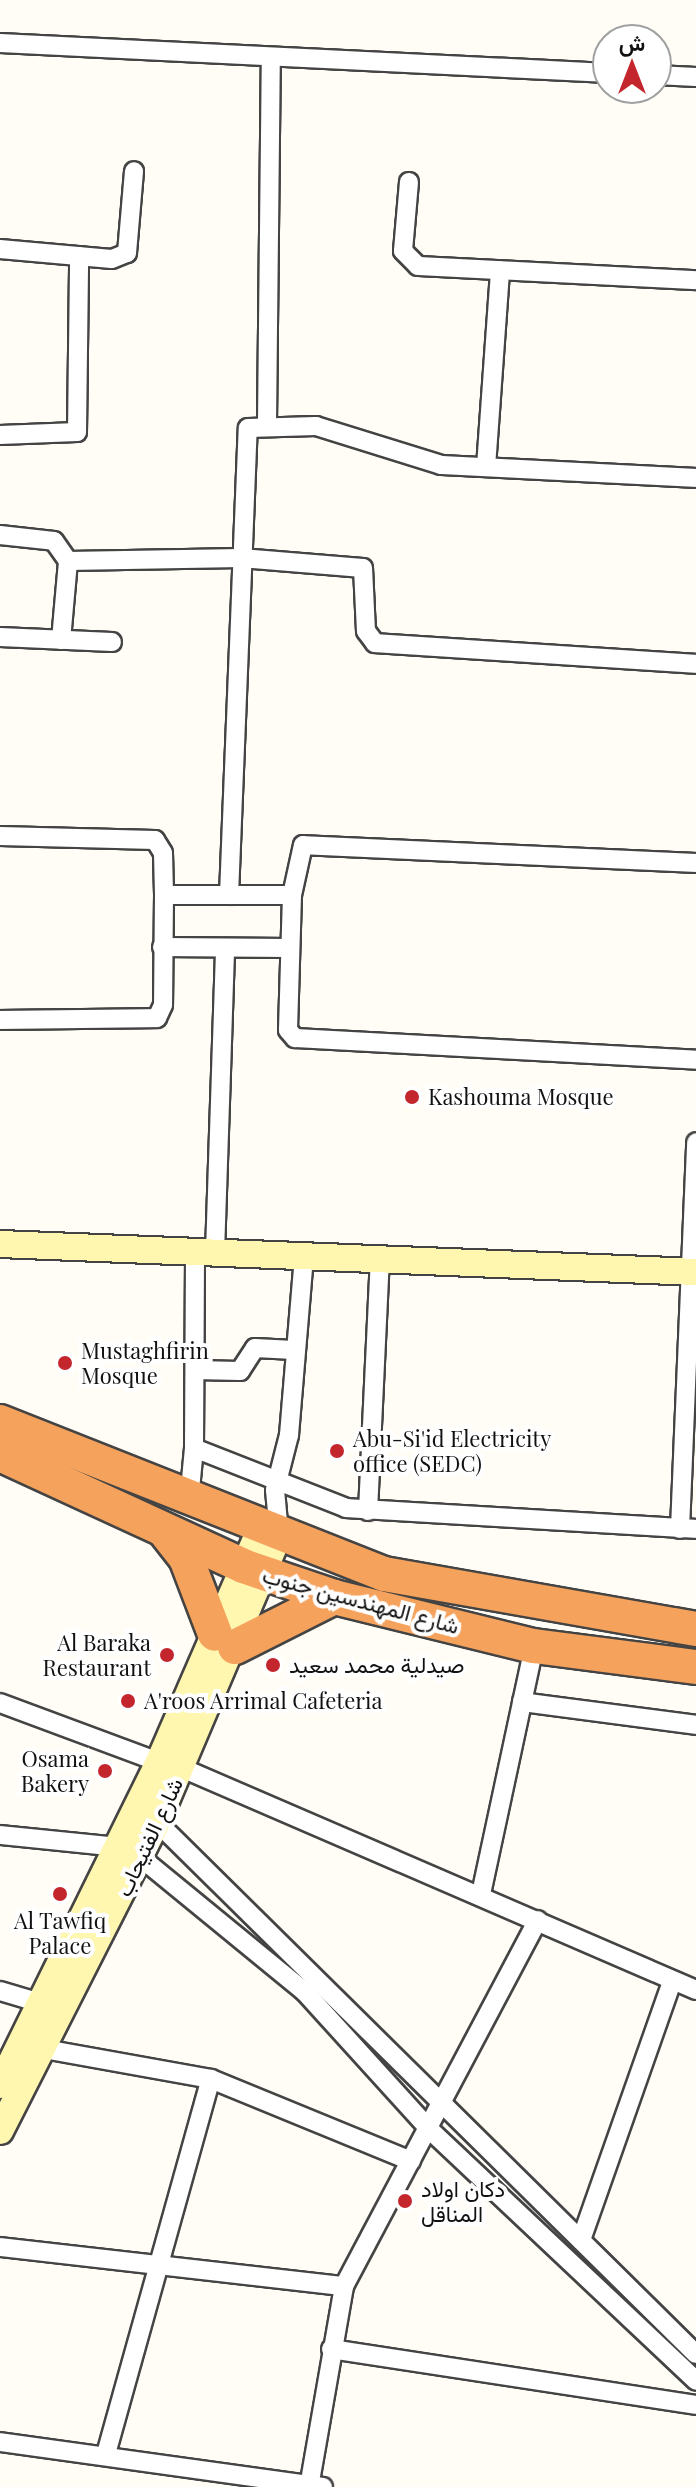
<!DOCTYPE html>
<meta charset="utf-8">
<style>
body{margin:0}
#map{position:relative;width:696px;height:2487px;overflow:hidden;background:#fffdf5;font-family:"Playfair Display",Vazirmatn,serif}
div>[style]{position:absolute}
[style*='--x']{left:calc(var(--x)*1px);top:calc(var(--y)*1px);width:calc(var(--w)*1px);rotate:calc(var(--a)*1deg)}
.roads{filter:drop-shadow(2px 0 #444) drop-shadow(-2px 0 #444) drop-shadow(0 2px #444) drop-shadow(0 -2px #444)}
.street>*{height:18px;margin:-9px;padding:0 9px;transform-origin:9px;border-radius:9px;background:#fff}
.secondary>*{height:26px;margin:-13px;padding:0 13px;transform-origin:13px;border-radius:13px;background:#fff6b0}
.highway>*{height:34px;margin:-17px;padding:0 17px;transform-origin:17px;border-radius:17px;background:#f5a25d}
.dots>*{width:22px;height:22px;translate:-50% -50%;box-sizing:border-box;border:4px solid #fff;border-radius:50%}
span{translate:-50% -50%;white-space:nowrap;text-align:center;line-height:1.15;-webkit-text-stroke:8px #fff;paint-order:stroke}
.poi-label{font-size:22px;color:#111}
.left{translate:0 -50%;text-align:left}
.right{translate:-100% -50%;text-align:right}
.street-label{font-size:22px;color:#111}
.north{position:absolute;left:592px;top:24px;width:80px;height:80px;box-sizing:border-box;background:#fff;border:2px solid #a0a0a0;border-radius:50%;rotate:0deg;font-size:22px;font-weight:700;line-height:32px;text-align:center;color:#111}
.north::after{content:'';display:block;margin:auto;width:28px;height:36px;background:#c4262e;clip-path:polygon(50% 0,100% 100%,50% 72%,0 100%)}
</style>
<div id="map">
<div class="roads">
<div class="street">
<i style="--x:0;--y:43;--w:609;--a:2.82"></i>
<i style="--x:656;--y:75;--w:40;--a:2.9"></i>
<i style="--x:409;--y:182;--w:69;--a:95"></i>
<i style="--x:403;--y:251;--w:21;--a:45"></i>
<i style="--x:418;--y:266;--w:278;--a:2.9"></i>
<i style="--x:0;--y:249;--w:112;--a:5.1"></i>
<i style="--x:112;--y:259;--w:16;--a:-22"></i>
<i style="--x:127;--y:253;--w:82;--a:-85.1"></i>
<i style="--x:267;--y:423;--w:366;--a:-89.4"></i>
<i style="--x:0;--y:435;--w:77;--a:-2.2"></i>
<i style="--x:77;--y:432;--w:176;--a:-89.3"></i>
<i style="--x:486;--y:467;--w:197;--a:-85.9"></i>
<i style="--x:0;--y:535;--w:54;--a:6.3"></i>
<i style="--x:54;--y:541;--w:24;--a:55"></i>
<i style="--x:0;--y:637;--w:112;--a:2.6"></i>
<i style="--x:61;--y:640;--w:79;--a:-84.9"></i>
<i style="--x:68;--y:561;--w:173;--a:-1"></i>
<i style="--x:241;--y:558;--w:122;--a:4.7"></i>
<i style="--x:363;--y:568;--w:63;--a:87.3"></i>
<i style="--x:366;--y:631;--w:15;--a:53"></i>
<i style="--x:375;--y:643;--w:322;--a:3.7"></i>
<i style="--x:0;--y:836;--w:155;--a:1.5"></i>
<i style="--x:155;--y:840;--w:15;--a:58"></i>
<i style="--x:163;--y:853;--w:42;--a:88.6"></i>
<i style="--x:164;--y:895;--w:110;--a:90.5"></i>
<i style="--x:163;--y:1005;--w:14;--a:115"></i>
<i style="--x:157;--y:1018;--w:157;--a:179.3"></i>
<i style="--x:696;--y:863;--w:393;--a:-177.4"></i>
<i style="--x:303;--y:845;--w:51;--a:102.4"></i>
<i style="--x:292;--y:895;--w:135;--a:91.7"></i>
<i style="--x:288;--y:1030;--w:11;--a:49"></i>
<i style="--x:295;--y:1038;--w:402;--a:3.1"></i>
<i style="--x:164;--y:895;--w:128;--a:0"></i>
<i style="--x:229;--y:895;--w:467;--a:-87.7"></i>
<i style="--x:248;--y:428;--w:68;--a:-1.7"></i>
<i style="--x:316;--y:426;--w:131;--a:17.3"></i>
<i style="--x:441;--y:465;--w:255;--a:2.9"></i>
<i style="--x:162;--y:947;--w:128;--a:0.4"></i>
<i style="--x:215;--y:1253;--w:304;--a:-88.1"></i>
<i style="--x:195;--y:1370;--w:45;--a:1.3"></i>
<i style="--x:240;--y:1371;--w:27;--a:-57"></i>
<i style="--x:255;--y:1348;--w:39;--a:3"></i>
<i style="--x:194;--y:1448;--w:195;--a:-89.7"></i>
<i style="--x:189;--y:1500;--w:52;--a:-84.5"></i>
<i style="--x:194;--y:1448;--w:163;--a:21.5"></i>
<i style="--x:346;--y:1508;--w:351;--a:3.4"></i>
<i style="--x:368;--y:1511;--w:252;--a:-87.3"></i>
<i style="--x:680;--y:1529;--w:387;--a:-87.6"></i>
<i style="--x:279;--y:1534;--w:44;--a:-95.2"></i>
<i style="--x:275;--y:1490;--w:57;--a:-75.7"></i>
<i style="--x:289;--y:1435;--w:180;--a:-85.2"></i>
<i style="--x:522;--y:1702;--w:176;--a:7.5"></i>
<i style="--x:0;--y:1703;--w:170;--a:20.4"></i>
<i style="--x:182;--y:1768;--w:560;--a:23.36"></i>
<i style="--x:157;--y:1822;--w:757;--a:44.63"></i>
<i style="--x:0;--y:1835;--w:120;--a:5.8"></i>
<i style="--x:140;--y:1857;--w:212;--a:39.3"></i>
<i style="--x:304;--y:1991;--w:186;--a:47.8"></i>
<i style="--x:429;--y:2129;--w:367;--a:43.3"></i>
<i style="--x:481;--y:1894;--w:254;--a:-77.9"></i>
<i style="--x:0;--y:1991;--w:46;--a:16.5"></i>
<i style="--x:44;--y:2049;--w:170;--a:10.2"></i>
<i style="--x:211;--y:2079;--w:216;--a:22.3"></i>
<i style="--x:581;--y:2240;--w:275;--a:-70.6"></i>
<i style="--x:0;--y:2247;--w:346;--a:6.5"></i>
<i style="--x:331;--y:2349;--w:369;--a:8.7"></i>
<i style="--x:0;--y:2442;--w:326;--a:7.9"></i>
<i style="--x:106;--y:2454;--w:389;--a:-74.4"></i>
<i style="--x:309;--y:2487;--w:204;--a:-80.1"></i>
<i style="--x:344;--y:2286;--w:414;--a:-62.1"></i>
</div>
<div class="secondary">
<i style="--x:0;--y:1244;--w:697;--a:2.3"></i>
<i style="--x:0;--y:2085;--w:360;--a:-63.8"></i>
<i style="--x:159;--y:1762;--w:256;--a:-66.5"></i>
<i style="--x:0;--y:2131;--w:347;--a:-63.1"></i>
<i style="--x:157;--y:1822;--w:313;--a:-67"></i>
</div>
<div class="highway">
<i style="--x:0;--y:1422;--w:413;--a:21.6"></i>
<i style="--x:384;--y:1574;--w:317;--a:10"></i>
<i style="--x:0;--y:1454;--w:268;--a:24.7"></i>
<i style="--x:243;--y:1566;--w:96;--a:18.8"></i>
<i style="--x:334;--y:1597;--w:206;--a:13.8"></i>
<i style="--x:534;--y:1646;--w:163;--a:7.4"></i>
<i style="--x:164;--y:1530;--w:36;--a:52"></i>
<i style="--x:186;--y:1558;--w:81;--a:69.1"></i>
<i style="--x:235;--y:1647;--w:111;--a:-26.8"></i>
</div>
</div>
<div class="dots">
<i style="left:412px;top:1097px;background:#c4262e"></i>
<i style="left:65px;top:1363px;background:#c4262e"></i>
<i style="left:337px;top:1451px;background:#c4262e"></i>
<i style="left:167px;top:1655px;background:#c4262e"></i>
<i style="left:273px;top:1665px;background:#c4262e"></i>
<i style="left:128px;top:1701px;background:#c4262e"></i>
<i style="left:105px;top:1771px;background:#c4262e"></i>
<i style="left:60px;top:1894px;background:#c4262e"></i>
<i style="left:405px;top:2201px;background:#c4262e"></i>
</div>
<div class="poi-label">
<span class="left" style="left:428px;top:1097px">Kashouma Mosque</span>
<span class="left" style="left:81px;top:1363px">Mustaghfirin<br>Mosque</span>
<span class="left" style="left:353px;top:1451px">Abu-Si'id Electricity<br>office (SEDC)</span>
<span class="right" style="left:151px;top:1655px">Al Baraka<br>Restaurant</span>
<span class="left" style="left:289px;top:1665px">صيدلية محمد سعيد</span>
<span class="left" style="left:144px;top:1701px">A'roos Arrimal Cafeteria</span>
<span class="right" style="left:89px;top:1771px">Osama<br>Bakery</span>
<span style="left:60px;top:1933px">Al Tawfiq<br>Palace</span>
<span class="left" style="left:421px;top:2201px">دكان اولاد<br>المناقل</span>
</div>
<div class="street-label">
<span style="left:361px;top:1600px;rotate:15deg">شارع المهندسين جنوب</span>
<span style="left:149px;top:1837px;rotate:-65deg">شارع الفتيحاب</span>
</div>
<div class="north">ش</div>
</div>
